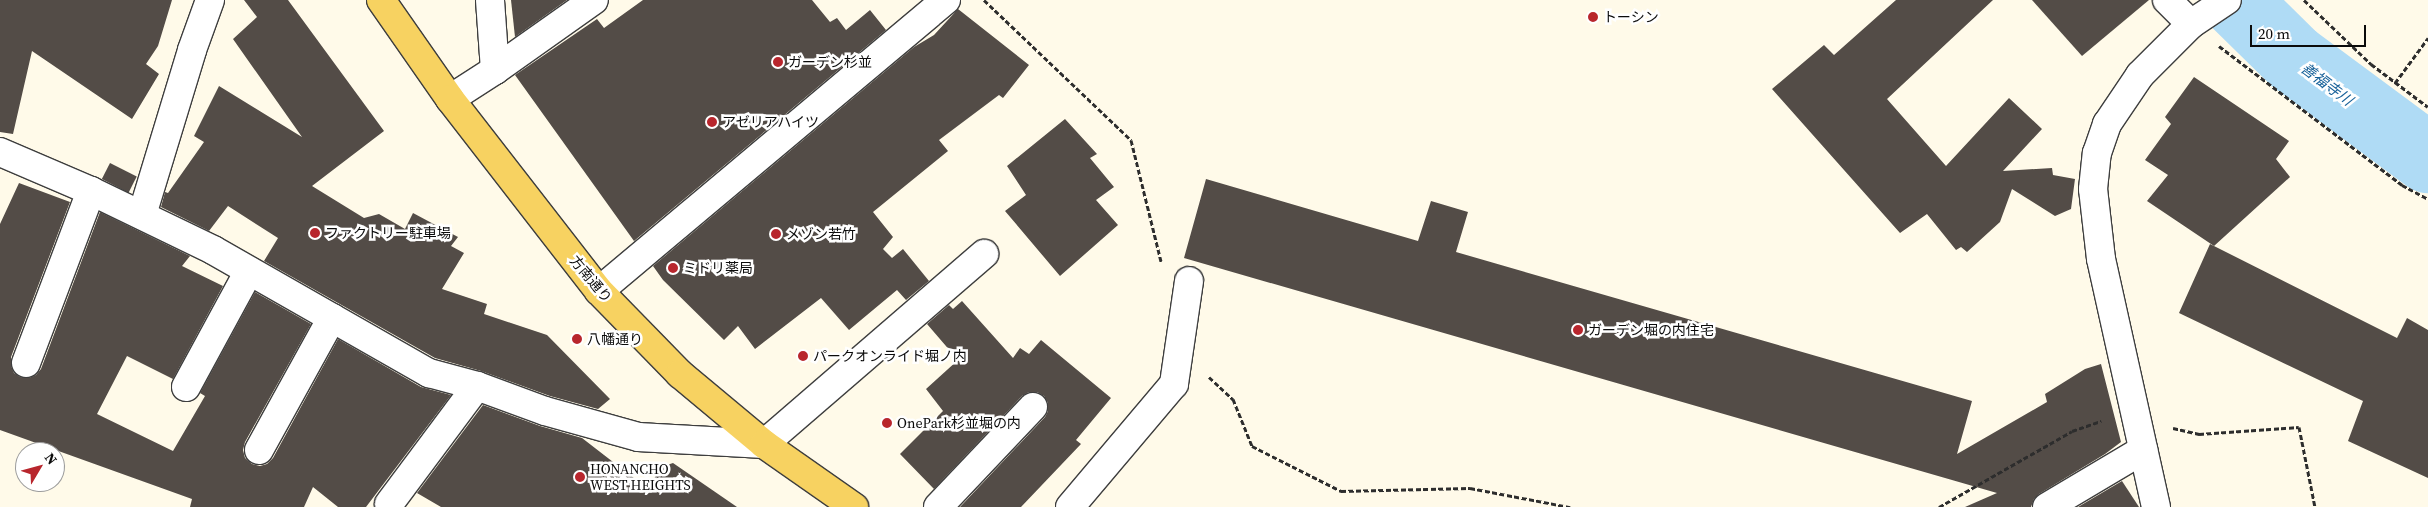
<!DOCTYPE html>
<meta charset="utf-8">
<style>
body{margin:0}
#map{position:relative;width:2428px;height:507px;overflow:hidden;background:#fffae9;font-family:"Source Serif 4","Noto Sans JP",serif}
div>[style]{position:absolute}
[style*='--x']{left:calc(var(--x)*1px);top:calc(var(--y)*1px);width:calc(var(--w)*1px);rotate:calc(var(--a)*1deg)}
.river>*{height:70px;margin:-35px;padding:0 35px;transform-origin:35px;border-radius:35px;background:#afdbf5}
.building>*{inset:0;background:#534c47;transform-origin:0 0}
.path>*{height:3px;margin-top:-1.5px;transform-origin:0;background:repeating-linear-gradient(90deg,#2d2d2d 0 5px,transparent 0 7.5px)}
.roads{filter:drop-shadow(1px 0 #3e3e3e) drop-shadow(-1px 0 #3e3e3e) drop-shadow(0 1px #3e3e3e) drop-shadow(0 -1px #3e3e3e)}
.minor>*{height:28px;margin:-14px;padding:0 14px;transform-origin:14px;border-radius:14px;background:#fff}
.major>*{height:28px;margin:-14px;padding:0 14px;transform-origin:14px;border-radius:14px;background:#f7d261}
.dots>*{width:14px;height:14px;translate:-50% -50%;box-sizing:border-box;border:2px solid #fff;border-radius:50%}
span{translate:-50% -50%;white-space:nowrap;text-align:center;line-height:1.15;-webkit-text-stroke:5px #fff;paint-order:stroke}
.poi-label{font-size:14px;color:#0b0b0b}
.left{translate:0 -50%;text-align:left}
.street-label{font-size:14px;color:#0b0b0b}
.water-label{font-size:15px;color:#176199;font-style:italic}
.north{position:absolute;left:15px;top:442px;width:50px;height:50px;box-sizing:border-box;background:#fff;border:1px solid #9d9d9d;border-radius:50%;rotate:53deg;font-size:14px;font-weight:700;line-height:20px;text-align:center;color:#0b0b0b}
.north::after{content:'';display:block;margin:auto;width:18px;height:22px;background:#b8262d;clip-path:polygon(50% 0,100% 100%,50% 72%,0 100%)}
.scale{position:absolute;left:2250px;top:25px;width:116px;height:22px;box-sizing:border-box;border:2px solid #0b0b0b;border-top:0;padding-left:6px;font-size:15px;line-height:18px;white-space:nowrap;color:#0b0b0b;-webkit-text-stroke:4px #fff;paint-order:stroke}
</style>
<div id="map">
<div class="river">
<i style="--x:2234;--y:0;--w:84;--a:44.5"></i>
<i style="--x:2294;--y:59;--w:167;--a:36.5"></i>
</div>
<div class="building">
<i style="clip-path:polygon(0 0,172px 0,158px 46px,146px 64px,159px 74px,132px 119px,32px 51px,13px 134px,0 132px)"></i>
<i style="clip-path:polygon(244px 0,288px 0,384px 131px,312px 186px,364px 218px,379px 214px,405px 229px,413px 213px,458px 237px,451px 246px,464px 253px,442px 289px,487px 304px,484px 314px,547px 335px,610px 399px,598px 409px,550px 396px,481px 371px,435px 358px,264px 261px,278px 238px,228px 206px,209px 231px,161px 207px,165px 192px,168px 193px,204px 142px,194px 136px,219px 86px,302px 137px,233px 39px,257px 17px)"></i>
<i style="clip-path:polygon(511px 0,567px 0,515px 37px)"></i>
<i style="clip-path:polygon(643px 0,812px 0,830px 22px,837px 18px,846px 30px,870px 10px,886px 30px,634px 241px,515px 75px,597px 19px,604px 28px)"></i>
<i style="clip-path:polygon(1896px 0,1993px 0,1887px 99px,1946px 166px,2009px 98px,2042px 129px,2003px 171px,2052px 168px,2053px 175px,2075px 179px,2071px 209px,2055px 216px,2012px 189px,2000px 222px,1967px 252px,1961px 247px,1956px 250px,1927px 214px,1900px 233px,1772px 89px,1824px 45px,1834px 55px)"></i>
<i style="clip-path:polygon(2032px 0,2149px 0,2082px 56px)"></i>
<i style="clip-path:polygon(958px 9px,1029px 65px,1003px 98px,999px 95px,939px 140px,948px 151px,873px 212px,893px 237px,883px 249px,892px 258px,903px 249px,929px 281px,906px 300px,897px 290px,849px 330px,821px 298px,755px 349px,738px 326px,724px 340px,663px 280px,653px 266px,914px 47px,934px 35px)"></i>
<i style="clip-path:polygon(2194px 77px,2289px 141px,2276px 159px,2290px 177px,2214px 246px,2147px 201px,2168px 175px,2145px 160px,2171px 124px,2165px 117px)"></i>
<i style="clip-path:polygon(1065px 119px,1097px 154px,1090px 158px,1114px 187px,1096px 200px,1118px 225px,1060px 276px,1005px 211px,1026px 195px,1007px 166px)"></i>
<i style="left:110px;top:163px;width:30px;height:18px;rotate:27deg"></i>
<i style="clip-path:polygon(1206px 179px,1418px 241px,1431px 201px,1468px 212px,1456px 252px,1972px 401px,1957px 454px,2047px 402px,2045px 394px,2085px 369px,2101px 364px,2121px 442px,2105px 454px,2039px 494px,2034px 499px,2031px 507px,1965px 507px,1997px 493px,1184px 258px)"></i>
<i style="clip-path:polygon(19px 183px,70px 202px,11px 357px,11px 366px,14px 373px,20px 377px,29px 378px,36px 375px,41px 369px,100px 212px,190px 256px,182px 266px,223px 286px,173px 379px,127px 356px,97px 414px,173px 451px,205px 396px,200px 393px,255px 292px,311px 324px,245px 442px,243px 450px,245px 458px,252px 464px,260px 466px,267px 464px,273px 458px,338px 339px,421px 387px,451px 395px,366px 507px,338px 507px,313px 487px,304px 507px,190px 507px,192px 499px,0 430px,0 224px)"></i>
<i style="clip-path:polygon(2210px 244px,2397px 338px,2407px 318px,2428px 330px,2428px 478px,2348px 441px,2363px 401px,2179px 313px)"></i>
<i style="clip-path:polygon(962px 301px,1013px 358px,1020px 348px,1029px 354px,1041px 340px,1111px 398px,1076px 440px,1081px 444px,1021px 507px,960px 507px,1045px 417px,1048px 411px,1048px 403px,1044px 396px,1037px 392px,1029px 392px,1022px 396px,934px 489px,900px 454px,943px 411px,926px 389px,958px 360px,927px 324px,949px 305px,953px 309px)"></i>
<i style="clip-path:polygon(483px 405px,540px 426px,582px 438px,648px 489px,661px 467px,673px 463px,737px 507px,441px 507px,417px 493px)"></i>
<i style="clip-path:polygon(2122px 481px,2139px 507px,2078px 507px)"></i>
</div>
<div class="path">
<i style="--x:984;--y:0;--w:203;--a:43.6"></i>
<i style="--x:1131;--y:140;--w:125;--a:76.1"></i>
<i style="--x:2304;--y:0;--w:93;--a:43.7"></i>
<i style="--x:2371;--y:64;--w:71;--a:37"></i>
<i style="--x:2219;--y:46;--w:230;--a:37.2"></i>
<i style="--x:2402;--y:185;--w:30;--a:28"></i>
<i style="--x:2395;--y:83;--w:56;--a:-53.7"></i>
<i style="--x:1209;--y:377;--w:33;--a:43"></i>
<i style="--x:1233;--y:399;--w:51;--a:68"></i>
<i style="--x:1252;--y:446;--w:100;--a:26.8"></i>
<i style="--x:1341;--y:491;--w:129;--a:-1.3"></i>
<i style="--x:1470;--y:488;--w:102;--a:10.8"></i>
<i style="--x:2173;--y:428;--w:27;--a:13"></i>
<i style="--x:2199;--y:434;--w:100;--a:-4"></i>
<i style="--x:2299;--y:427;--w:82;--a:78.7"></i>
<i style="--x:1939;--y:507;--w:153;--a:-29.7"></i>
<i style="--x:2072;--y:431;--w:31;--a:-19"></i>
</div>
<div class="roads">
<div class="minor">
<i style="--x:2167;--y:0;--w:34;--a:45"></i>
<i style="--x:495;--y:70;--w:121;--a:-35.3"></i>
<i style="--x:450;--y:99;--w:54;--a:-32.8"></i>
<i style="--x:495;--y:70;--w:70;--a:-94.1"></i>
<i style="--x:0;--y:152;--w:99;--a:23.2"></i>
<i style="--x:91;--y:191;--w:136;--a:25.8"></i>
<i style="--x:213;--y:250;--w:249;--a:29.7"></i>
<i style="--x:429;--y:373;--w:50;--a:15.2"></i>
<i style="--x:477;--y:386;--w:72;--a:20.2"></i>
<i style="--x:545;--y:411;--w:97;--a:15.6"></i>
<i style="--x:638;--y:437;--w:126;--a:3.2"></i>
<i style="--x:764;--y:444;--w:291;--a:-40.8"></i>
<i style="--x:142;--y:215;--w:172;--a:-73.1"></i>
<i style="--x:192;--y:50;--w:53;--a:-70.2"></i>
<i style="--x:599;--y:291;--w:453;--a:-40"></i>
<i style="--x:26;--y:363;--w:184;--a:-69.3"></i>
<i style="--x:186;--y:387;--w:132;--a:-61.5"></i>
<i style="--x:259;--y:450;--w:151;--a:-61.1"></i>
<i style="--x:389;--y:504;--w:147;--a:-53.3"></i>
<i style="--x:938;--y:507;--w:138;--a:-46.5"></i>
<i style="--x:1070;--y:507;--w:161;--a:-49.8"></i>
<i style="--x:1174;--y:384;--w:104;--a:-81.7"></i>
<i style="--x:2047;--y:507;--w:112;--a:-30.7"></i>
<i style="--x:2156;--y:507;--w:254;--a:-102.5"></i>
<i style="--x:2101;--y:259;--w:70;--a:-96.5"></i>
<i style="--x:2093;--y:189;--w:36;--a:-84"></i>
<i style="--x:2097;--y:153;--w:31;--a:-71"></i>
<i style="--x:2107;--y:124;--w:59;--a:-56"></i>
<i style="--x:2140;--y:75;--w:72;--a:-45"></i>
<i style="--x:2191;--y:24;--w:43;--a:-33.7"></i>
</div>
<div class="major">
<i style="--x:381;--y:0;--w:121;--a:55.1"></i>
<i style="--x:450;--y:99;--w:243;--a:52.2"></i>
<i style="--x:599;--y:291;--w:116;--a:45.7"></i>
<i style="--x:680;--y:374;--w:109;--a:39.8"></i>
<i style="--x:764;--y:444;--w:110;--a:35"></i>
</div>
</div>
<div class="dots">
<i style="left:1593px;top:17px;background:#b8262d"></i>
<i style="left:778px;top:62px;background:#b8262d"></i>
<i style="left:712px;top:122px;background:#b8262d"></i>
<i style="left:315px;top:233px;background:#b8262d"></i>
<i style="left:776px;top:234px;background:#b8262d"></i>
<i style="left:673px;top:268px;background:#b8262d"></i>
<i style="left:1578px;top:330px;background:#b8262d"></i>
<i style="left:577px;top:339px;background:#b8262d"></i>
<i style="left:803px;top:356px;background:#b8262d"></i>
<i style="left:887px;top:423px;background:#b8262d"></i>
<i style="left:580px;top:477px;background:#b8262d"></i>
</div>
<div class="poi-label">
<span class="left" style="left:1603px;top:17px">トーシン</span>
<span class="left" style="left:788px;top:62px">ガーデン杉並</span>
<span class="left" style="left:722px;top:122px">アゼリアハイツ</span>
<span class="left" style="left:325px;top:233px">ファクトリー駐車場</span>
<span class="left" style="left:786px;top:234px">メゾン若竹</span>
<span class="left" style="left:683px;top:268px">ミドリ薬局</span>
<span class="left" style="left:1588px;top:330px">ガーデン堀の内住宅</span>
<span class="left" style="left:587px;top:339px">八幡通り</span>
<span class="left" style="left:813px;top:356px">パークオンライド堀ノ内</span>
<span class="left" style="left:897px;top:423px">OnePark杉並堀の内</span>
<span class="left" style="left:590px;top:477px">HONANCHO<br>WEST HEIGHTS</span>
</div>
<div class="street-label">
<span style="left:591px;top:279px;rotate:50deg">方南通り</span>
</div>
<div class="water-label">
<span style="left:2327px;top:84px;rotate:37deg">善福寺川</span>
</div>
<div class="north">N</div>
<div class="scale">20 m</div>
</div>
